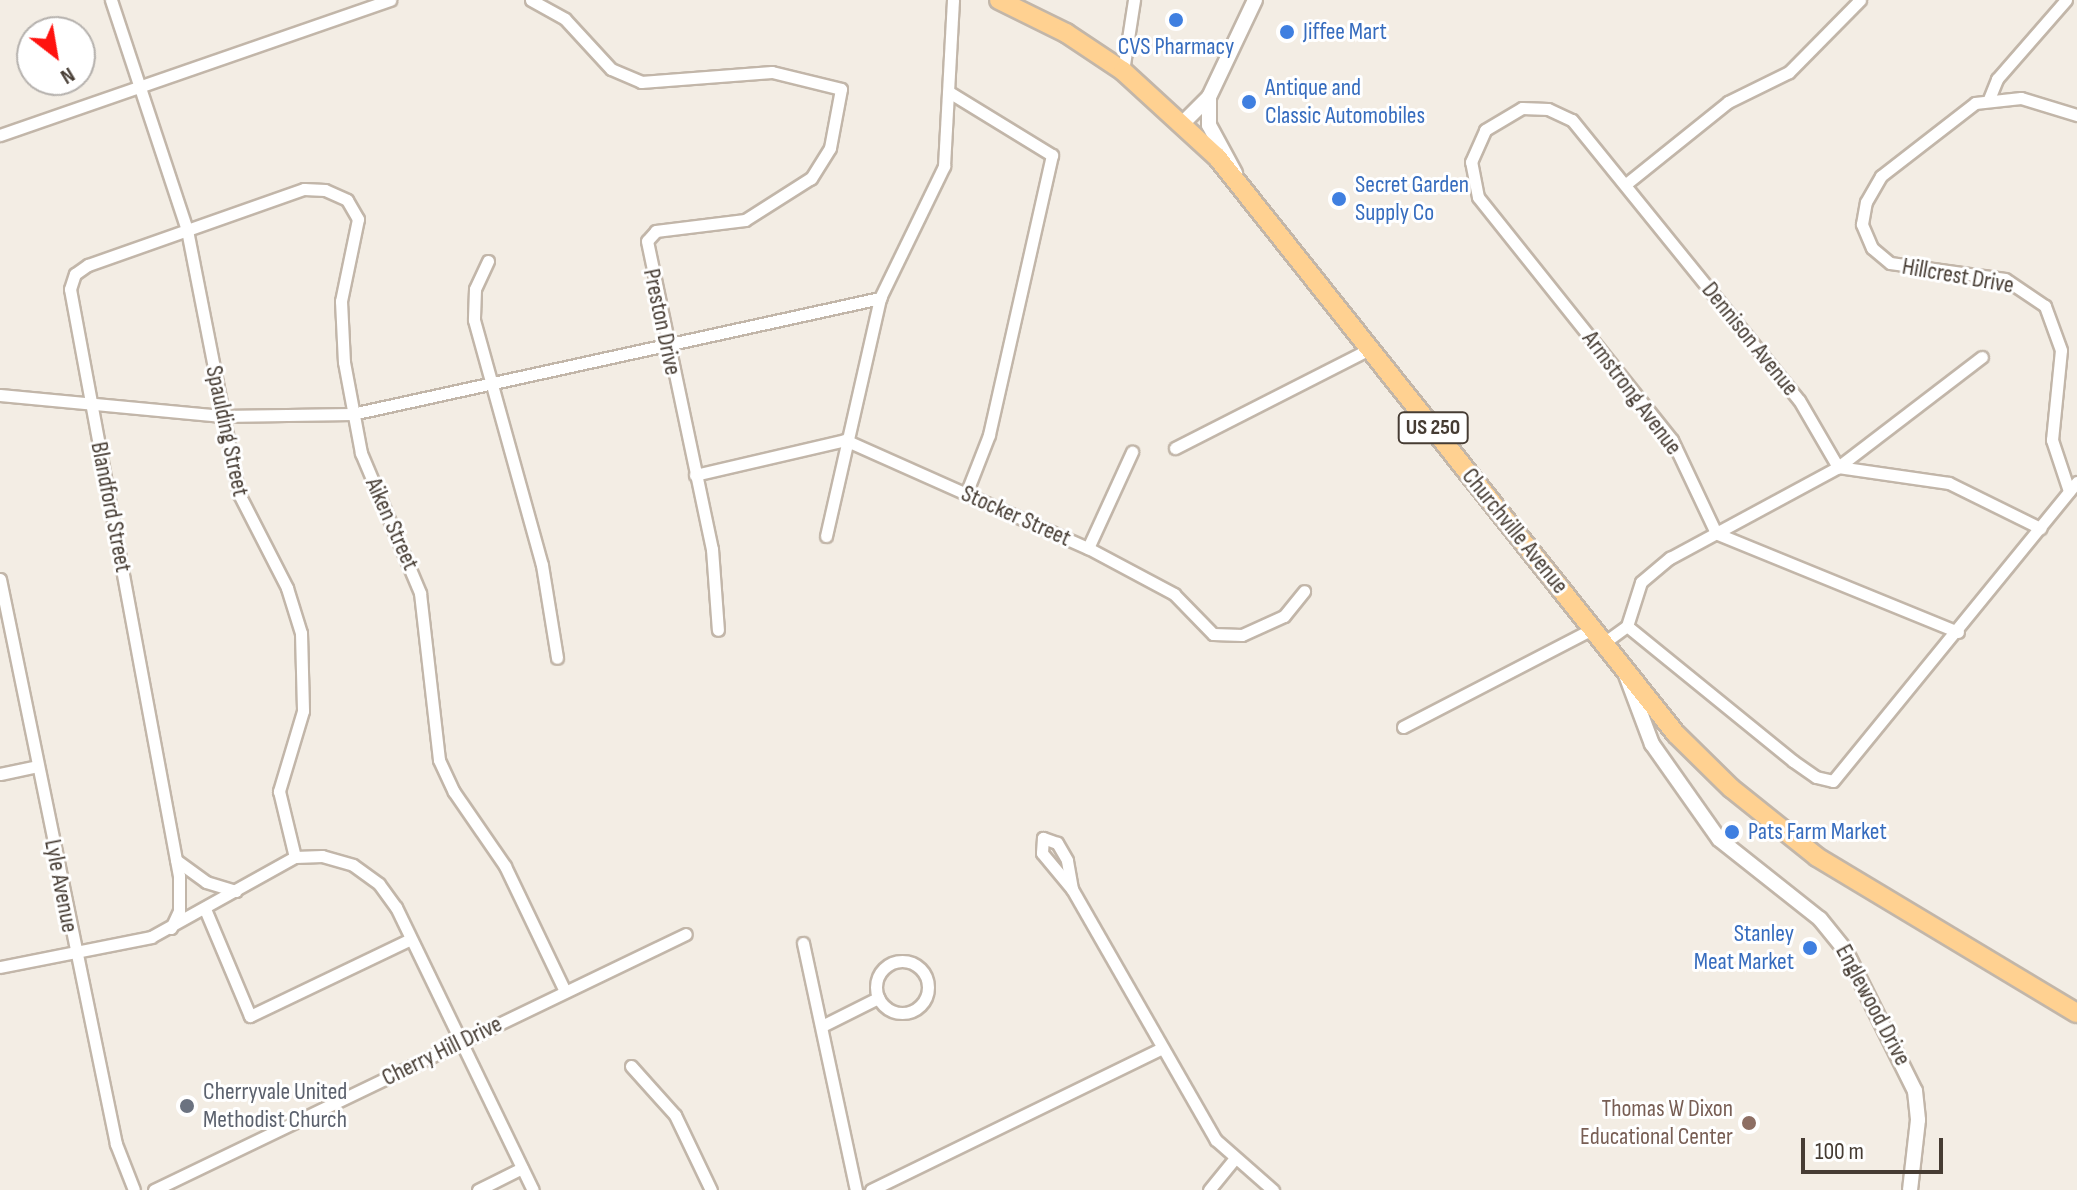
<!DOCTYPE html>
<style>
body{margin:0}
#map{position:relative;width:2077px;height:1190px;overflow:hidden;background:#f3ede4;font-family:"Sofia Sans Condensed",sans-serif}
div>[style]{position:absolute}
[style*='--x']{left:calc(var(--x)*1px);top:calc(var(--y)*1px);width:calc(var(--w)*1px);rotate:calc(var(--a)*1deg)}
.roads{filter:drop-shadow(2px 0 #c2b6a9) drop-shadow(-2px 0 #c2b6a9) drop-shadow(0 2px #c2b6a9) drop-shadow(0 -2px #c2b6a9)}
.minor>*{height:11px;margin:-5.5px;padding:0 5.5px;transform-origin:5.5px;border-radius:5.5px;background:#fff}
.minor>.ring{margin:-5.5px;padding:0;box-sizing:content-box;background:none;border:11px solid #fff;border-radius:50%}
.tertiary>*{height:14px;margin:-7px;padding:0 7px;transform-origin:7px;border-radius:7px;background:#fff}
.primary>*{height:18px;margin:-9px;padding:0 9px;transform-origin:9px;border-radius:9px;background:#ffd191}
.dots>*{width:22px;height:22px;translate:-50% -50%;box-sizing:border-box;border:4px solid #fff;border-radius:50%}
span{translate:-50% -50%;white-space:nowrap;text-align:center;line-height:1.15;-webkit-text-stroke:6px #fff;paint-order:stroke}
.shield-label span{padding:2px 6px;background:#fff;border:2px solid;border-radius:6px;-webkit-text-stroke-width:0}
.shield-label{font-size:22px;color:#463c33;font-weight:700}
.shop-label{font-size:24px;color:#366cbe}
.left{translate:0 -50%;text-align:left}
.right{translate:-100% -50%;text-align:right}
.street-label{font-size:24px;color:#463c33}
.worship-label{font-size:24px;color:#5b616d}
.education-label{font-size:24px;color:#785e54}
.north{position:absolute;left:16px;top:16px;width:80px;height:80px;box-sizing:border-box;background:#fff;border:2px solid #b5b1ad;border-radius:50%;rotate:149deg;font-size:22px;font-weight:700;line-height:32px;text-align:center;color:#463c33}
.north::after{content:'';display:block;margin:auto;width:28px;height:36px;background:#ff130f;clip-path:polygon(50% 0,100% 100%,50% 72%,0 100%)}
.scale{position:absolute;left:1801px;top:1138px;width:142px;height:36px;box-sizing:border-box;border:4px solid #463c33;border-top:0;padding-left:10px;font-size:24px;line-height:28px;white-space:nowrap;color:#463c33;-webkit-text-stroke:6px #fff;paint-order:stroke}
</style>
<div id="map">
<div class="roads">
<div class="minor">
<i style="--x:111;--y:0;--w:242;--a:71.7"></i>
<i style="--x:187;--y:230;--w:269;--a:78.9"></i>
<i style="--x:239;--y:494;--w:106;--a:62.9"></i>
<i style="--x:287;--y:588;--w:47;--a:72.7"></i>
<i style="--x:301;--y:633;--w:78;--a:88.5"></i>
<i style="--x:303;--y:711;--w:84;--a:106.7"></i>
<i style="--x:279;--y:791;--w:68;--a:76.4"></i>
<i style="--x:531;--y:0;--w:39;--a:29"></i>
<i style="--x:565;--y:19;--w:68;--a:47.4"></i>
<i style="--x:611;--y:69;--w:33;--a:23"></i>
<i style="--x:641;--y:82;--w:131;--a:-4.4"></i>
<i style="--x:772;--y:72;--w:71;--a:13.8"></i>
<i style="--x:841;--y:89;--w:60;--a:100.6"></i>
<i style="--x:830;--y:148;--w:36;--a:122"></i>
<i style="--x:811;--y:178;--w:78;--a:147.5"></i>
<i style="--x:745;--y:220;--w:90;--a:173"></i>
<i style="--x:656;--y:231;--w:13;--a:132"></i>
<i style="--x:647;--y:241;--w:315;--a:78.1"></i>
<i style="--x:712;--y:549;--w:81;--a:85.8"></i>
<i style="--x:1123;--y:71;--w:72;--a:-81.2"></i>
<i style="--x:949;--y:92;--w:121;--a:31.5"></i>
<i style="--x:1052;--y:155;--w:287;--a:102.7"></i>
<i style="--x:989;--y:435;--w:63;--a:111.3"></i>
<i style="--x:1989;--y:99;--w:22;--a:-68"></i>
<i style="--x:1997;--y:79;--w:105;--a:-48.9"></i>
<i style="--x:0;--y:135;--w:413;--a:-19.1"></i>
<i style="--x:1626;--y:184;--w:131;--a:-38.8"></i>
<i style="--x:1728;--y:102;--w:68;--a:-26.2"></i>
<i style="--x:1789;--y:72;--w:101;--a:-45.4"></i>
<i style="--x:488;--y:261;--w:31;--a:115"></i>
<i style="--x:475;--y:289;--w:31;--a:92"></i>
<i style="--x:474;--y:320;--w:254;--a:74.5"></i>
<i style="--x:542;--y:565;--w:94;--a:80.8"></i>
<i style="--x:0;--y:395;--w:223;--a:5.4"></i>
<i style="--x:222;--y:416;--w:130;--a:-0.9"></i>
<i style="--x:352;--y:414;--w:541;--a:-12.39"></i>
<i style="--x:1175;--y:448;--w:218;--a:-27"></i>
<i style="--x:695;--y:475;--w:154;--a:-13.1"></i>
<i style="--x:845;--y:440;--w:266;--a:24"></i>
<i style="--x:1088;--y:548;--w:98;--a:28.1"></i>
<i style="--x:1174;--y:594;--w:56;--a:45.7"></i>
<i style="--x:1213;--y:634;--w:29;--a:2"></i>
<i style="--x:1242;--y:635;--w:46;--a:-24.3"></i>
<i style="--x:1284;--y:616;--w:32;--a:-51"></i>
<i style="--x:2069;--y:491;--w:54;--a:-108.4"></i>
<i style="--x:2052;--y:440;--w:90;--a:-84.3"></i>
<i style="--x:2061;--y:350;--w:47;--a:-110"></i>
<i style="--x:2045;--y:306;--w:48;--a:-146"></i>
<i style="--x:2005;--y:279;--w:116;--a:-172.1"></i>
<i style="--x:1890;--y:263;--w:23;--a:-140"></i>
<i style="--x:1872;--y:248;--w:26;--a:-113"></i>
<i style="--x:1862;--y:224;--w:22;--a:-80"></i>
<i style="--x:1866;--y:202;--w:30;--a:-60"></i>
<i style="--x:1881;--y:176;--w:119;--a:-37.8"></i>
<i style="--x:1975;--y:103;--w:46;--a:-6.2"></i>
<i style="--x:2021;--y:98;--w:59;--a:16.9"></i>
<i style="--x:826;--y:536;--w:244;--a:-77.2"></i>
<i style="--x:880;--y:298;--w:147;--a:-64.1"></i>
<i style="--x:944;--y:166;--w:166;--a:-86.9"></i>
<i style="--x:1088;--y:548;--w:106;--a:-65.4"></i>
<i style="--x:0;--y:579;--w:577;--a:78.4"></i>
<i style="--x:116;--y:1144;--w:49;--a:68.6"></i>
<i style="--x:1627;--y:626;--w:214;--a:39.1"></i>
<i style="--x:1793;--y:761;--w:28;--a:35"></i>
<i style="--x:1816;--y:777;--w:17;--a:13"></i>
<i style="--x:1833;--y:781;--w:386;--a:-50.8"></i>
<i style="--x:1958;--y:632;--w:261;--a:-157.8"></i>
<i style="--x:1716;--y:533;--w:103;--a:-115.3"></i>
<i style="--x:1672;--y:440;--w:311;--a:-128.6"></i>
<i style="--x:1478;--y:197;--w:36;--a:-101"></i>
<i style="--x:1471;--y:162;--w:35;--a:-66"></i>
<i style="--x:1485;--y:130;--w:43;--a:-30.7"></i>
<i style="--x:1522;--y:108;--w:26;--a:2"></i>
<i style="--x:1548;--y:109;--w:26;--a:25"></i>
<i style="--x:1572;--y:120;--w:360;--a:51"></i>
<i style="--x:1799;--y:400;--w:78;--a:59.8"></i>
<i style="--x:1838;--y:467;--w:112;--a:8.2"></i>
<i style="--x:1949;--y:483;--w:102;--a:26.3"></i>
<i style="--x:1605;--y:642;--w:27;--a:-36"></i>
<i style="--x:1627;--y:626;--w:46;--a:-72.3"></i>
<i style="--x:1641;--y:582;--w:38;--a:-40"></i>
<i style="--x:1670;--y:558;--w:191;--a:-28.4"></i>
<i style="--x:1838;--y:467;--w:181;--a:-37.4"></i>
<i style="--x:1403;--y:727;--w:215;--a:-27.4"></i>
<i style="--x:0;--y:774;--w:38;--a:-12"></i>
<i style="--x:176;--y:860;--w:37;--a:36"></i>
<i style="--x:206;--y:882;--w:31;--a:17"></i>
<i style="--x:1072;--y:889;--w:29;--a:-100"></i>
<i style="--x:1067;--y:860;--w:20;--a:-120"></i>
<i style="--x:1057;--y:843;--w:15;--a:-160"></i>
<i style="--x:1043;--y:838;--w:15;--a:94"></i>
<i style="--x:1042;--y:853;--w:47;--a:50.2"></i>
<i style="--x:1072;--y:889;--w:289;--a:60.2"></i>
<i style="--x:1216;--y:1140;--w:76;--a:41.3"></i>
<i style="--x:205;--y:909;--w:116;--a:67.2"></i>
<i style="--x:250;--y:1016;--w:178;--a:-25.6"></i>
<i style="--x:171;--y:928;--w:19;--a:-65"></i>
<i style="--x:179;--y:911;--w:35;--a:-90"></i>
<i style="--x:179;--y:876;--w:597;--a:-100.52"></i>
<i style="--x:70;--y:289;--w:16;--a:-72"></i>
<i style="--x:75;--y:274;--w:16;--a:-35"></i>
<i style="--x:88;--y:265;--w:229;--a:-19.4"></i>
<i style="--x:304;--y:189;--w:21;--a:3"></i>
<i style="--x:325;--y:190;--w:24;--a:24"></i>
<i style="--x:347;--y:200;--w:22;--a:60"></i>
<i style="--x:358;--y:219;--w:84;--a:101.7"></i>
<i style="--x:341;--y:301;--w:61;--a:87.2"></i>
<i style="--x:344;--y:362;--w:93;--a:79.4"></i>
<i style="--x:361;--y:453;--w:152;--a:67.1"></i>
<i style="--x:420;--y:593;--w:168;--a:83.5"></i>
<i style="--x:439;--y:760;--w:35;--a:65"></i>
<i style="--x:454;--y:792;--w:90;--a:55.4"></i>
<i style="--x:505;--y:866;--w:139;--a:64.4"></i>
<i style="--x:803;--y:943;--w:253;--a:77.9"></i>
<i class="ring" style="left:876px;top:961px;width:41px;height:41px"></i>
<i style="--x:0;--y:967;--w:154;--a:-11.2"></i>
<i style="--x:151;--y:937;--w:165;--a:-29.1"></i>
<i style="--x:295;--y:857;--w:27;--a:-2"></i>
<i style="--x:322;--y:856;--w:32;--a:16"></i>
<i style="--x:353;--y:865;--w:32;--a:36"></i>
<i style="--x:379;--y:884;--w:29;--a:54"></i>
<i style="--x:396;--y:907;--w:314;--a:64.2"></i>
<i style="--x:822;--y:1026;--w:63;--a:-26.6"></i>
<i style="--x:631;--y:1066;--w:66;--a:48.1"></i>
<i style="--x:675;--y:1115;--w:83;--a:64.4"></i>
<i style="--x:154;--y:1190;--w:590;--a:-25.7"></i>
<i style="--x:478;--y:1190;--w:49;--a:-26.6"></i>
<i style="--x:871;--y:1190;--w:324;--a:-26"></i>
<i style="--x:1209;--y:1190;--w:41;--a:-50.9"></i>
</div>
<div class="tertiary">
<i style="--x:1209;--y:97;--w:28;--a:90"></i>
<i style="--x:1209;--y:125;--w:55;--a:61.6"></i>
<i style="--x:1184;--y:122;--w:35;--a:-45"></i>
<i style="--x:1209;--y:97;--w:107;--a:-64.6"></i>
<i style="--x:1626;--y:675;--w:74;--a:69.4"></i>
<i style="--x:1652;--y:744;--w:116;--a:54.8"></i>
<i style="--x:1719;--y:839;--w:129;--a:38.4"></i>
<i style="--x:1820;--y:919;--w:40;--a:51"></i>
<i style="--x:1845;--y:950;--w:157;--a:63.6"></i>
<i style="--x:1915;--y:1091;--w:29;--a:84"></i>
<i style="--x:1918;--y:1120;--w:70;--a:96.5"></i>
</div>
<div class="primary">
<i style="--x:999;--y:0;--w:75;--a:26.2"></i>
<i style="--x:1066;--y:33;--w:69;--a:33.7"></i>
<i style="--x:1123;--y:71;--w:127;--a:42.5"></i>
<i style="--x:1217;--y:157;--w:737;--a:51.5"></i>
<i style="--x:1676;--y:734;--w:77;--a:44.5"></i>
<i style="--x:1731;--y:788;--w:110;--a:38.7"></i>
<i style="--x:1817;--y:857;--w:303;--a:31"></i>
</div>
</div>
<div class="dots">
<i style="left:1176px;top:20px;background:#3f7fe0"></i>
<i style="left:1287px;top:32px;background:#3f7fe0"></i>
<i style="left:1249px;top:102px;background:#3f7fe0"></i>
<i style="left:1339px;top:199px;background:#3f7fe0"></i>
<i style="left:1732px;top:832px;background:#3f7fe0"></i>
<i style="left:1810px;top:948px;background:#3f7fe0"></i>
<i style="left:187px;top:1106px;background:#6b7280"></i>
<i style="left:1749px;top:1123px;background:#8d6e63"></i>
</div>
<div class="shield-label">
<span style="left:1433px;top:428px">US 250</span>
</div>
<div class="shop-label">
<span class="left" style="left:1303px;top:32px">Jiffee Mart</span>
<span style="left:1176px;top:47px">CVS Pharmacy</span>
<span class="left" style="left:1265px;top:102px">Antique and<br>Classic Automobiles</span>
<span class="left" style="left:1355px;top:199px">Secret Garden<br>Supply Co</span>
<span class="left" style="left:1748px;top:832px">Pats Farm Market</span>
<span class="right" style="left:1794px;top:948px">Stanley<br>Meat Market</span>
</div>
<div class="street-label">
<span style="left:1958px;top:276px;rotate:10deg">Hillcrest Drive</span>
<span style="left:662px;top:322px;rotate:78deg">Preston Drive</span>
<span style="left:1750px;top:339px;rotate:51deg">Dennison Avenue</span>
<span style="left:1632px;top:393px;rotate:53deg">Armstrong Avenue</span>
<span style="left:227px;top:431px;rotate:78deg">Spaulding Street</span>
<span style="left:111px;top:507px;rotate:79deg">Blandford Street</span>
<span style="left:1016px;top:516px;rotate:24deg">Stocker Street</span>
<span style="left:392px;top:524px;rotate:66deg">Aiken Street</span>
<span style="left:1515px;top:531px;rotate:51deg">Churchville Avenue</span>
<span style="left:61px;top:886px;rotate:79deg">Lyle Avenue</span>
<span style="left:1873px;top:1005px;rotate:62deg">Englewood Drive</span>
<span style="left:442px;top:1051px;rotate:-26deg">Cherry Hill Drive</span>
</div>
<div class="worship-label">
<span class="left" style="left:203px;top:1106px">Cherryvale United<br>Methodist Church</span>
</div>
<div class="education-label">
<span class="right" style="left:1733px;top:1123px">Thomas W Dixon<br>Educational Center</span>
</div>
<div class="north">N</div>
<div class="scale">100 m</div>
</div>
